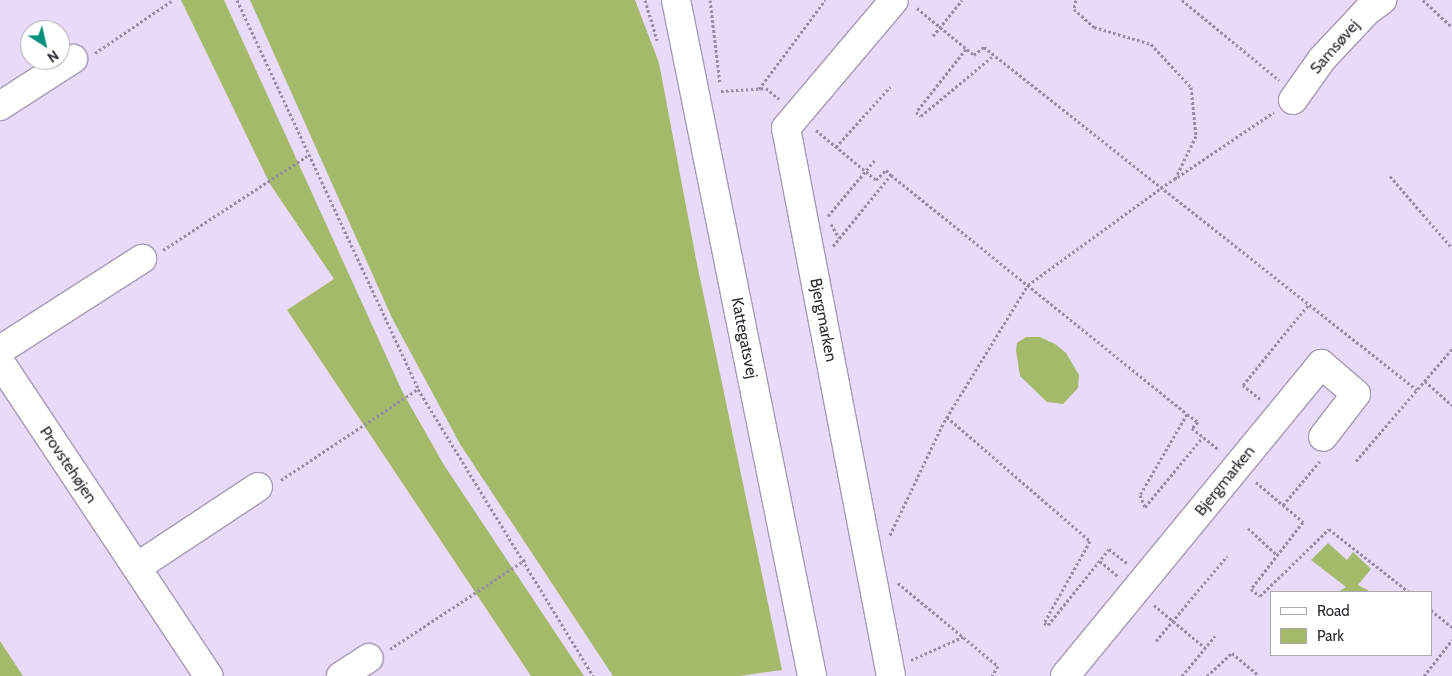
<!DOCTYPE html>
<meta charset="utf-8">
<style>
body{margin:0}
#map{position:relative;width:1452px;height:676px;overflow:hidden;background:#e8daf9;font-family:Cabin,sans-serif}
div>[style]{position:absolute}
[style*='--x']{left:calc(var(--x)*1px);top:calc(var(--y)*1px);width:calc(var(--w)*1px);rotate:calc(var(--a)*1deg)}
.green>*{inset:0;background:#a5b96b}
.path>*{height:3px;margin-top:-1.5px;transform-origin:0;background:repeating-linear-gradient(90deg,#978da3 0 2.5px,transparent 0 5px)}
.roads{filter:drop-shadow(1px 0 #a79ab7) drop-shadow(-1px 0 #a79ab7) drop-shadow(0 1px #a79ab7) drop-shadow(0 -1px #a79ab7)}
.minor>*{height:28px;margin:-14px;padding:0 14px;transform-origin:14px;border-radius:14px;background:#fff}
span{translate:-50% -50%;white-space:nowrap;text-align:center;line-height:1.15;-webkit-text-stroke:5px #fff;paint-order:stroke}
.street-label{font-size:16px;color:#2d2833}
.legend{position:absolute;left:1270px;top:591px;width:162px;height:65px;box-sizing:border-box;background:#fff;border:1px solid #aba9ad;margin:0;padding:6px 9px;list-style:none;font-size:15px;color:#2d2833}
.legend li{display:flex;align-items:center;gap:10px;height:25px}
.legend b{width:25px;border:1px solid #aba9ad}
.north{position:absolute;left:20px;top:20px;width:50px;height:50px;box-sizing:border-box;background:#fff;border:1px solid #aba9ad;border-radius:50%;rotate:145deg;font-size:14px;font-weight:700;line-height:20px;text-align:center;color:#2d2833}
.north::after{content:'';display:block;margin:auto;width:18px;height:22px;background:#04907a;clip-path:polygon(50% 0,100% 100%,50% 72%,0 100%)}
</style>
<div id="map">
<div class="green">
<i style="clip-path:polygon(181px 0,224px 0,403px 393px,444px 465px,584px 676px,531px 676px,287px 310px,334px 279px,270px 184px)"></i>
<i style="clip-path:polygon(250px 0,635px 0,659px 63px,697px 264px,782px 670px,740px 676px,613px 676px,460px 444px,392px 318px)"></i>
<i style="clip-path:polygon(1026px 337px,1040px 337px,1055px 344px,1066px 353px,1079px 375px,1078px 388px,1063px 404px,1047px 402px,1020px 376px,1016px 350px,1017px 343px)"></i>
<i style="clip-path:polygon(1328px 543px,1347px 560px,1353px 552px,1371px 569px,1358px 585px,1371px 592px,1338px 592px,1346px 587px,1311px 560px)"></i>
<i style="clip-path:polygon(0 641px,23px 676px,0 676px)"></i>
</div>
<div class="path">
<i style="--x:237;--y:0;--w:429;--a:65"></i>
<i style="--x:418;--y:389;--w:336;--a:58.6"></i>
<i style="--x:645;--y:0;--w:42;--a:73.3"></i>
<i style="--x:710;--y:0;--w:85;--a:83.2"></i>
<i style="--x:1076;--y:0;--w:9;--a:103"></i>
<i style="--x:1074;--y:9;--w:27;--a:42"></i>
<i style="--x:1094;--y:27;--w:59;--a:16.6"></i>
<i style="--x:1151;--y:44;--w:59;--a:47.1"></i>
<i style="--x:1191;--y:87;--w:49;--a:84.2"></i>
<i style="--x:1196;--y:136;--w:48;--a:116"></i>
<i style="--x:1182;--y:0;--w:126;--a:39.5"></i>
<i style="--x:1423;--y:0;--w:40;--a:43"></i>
<i style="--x:917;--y:8;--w:74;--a:39.5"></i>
<i style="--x:974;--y:55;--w:13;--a:-39"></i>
<i style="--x:984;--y:47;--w:552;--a:38.38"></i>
<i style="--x:933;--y:36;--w:46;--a:-51.1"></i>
<i style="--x:966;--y:49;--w:80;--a:128.4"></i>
<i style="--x:916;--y:112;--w:6;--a:39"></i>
<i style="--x:921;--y:116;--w:95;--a:-39.9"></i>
<i style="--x:95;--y:53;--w:94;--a:-34.2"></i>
<i style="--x:759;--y:89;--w:111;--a:-53.4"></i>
<i style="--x:721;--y:91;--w:45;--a:-3.8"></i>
<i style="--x:766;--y:88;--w:17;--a:40"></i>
<i style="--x:816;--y:130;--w:78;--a:39.8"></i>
<i style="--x:876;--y:180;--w:14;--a:-45"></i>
<i style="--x:886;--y:170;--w:7;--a:45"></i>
<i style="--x:836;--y:147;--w:81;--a:-48"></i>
<i style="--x:1390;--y:176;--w:95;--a:49.3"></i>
<i style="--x:828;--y:216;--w:73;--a:-50"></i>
<i style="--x:831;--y:224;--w:16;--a:60"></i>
<i style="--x:833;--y:246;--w:92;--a:-50.8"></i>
<i style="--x:891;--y:175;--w:380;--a:38.9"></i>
<i style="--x:1187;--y:414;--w:94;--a:120.1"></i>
<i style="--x:1140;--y:495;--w:13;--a:67"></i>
<i style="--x:1145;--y:507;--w:91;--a:-50.4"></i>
<i style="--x:163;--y:250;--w:172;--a:-33.1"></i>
<i style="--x:1425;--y:381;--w:36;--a:42"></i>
<i style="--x:1260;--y:399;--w:22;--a:-141"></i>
<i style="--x:1243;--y:385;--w:104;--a:-50.8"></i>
<i style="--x:1187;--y:414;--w:14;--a:36"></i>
<i style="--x:1198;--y:422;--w:8;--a:135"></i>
<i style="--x:1192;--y:428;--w:35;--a:39"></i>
<i style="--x:947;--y:417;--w:189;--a:40.9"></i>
<i style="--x:1090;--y:541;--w:94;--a:119.3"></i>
<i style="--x:1044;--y:623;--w:4;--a:27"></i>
<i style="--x:1048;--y:625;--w:97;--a:-51.2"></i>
<i style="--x:1109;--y:549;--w:24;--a:38"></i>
<i style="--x:1356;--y:461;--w:148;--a:-49.4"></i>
<i style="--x:281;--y:480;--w:164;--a:-33.6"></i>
<i style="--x:1256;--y:482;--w:62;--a:40.4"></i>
<i style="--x:1303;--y:522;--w:85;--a:127.8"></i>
<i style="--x:1251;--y:589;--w:11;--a:38"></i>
<i style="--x:1260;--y:596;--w:96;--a:-44.2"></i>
<i style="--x:1329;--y:529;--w:102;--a:38.2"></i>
<i style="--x:1283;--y:505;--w:57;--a:-49.9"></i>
<i style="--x:1248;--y:528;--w:40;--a:43"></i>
<i style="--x:890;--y:535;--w:125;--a:-64.5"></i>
<i style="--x:944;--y:422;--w:161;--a:-58.5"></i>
<i style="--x:1028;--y:285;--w:165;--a:-36.1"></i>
<i style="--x:1161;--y:188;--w:136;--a:-33.9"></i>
<i style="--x:1100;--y:561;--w:23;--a:40"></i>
<i style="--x:898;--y:583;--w:130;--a:39.7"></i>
<i style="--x:998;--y:666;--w:12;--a:121"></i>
<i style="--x:1154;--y:605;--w:67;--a:40.1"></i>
<i style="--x:1431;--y:610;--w:27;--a:39"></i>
<i style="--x:1156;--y:641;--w:111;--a:-50.1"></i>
<i style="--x:390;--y:649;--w:162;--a:-33.4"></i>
<i style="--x:911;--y:660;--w:57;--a:-23.9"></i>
<i style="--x:1182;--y:676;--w:52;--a:-50.5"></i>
<i style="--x:1207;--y:676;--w:34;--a:-43"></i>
<i style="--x:1232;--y:653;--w:35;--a:40"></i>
<i style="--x:1424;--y:676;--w:46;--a:-52.1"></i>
</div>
<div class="roads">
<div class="minor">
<i style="--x:676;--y:0;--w:690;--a:78.62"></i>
<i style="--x:1293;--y:100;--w:50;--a:-54.7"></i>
<i style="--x:1322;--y:59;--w:66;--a:-46.8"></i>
<i style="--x:1367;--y:11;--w:19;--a:-36"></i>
<i style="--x:0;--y:106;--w:87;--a:-32.8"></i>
<i style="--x:0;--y:350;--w:169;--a:-32.7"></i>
<i style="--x:0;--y:362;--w:377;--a:56.4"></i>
<i style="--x:137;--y:567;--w:145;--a:-33.5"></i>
<i style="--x:341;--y:676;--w:33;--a:-33"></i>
<i style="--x:891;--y:676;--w:558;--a:-100.85"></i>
<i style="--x:786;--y:128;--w:167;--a:-49.8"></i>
<i style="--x:1065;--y:676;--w:404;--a:-50.6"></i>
<i style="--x:1321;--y:364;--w:46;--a:40.6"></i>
<i style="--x:1356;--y:394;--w:54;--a:127.5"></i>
</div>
</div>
<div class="street-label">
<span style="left:1335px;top:47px;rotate:-49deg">Samsøvej</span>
<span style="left:823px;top:320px;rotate:79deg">Bjergmarken</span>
<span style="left:744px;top:338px;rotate:79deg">Kattegatsvej</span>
<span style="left:68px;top:465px;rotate:56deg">Provstehøjen</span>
<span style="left:1225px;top:481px;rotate:-51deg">Bjergmarken</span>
</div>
<ul class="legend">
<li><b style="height:6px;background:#fff"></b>Road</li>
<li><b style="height:14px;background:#a5b96b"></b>Park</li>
</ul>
<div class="north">N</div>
</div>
